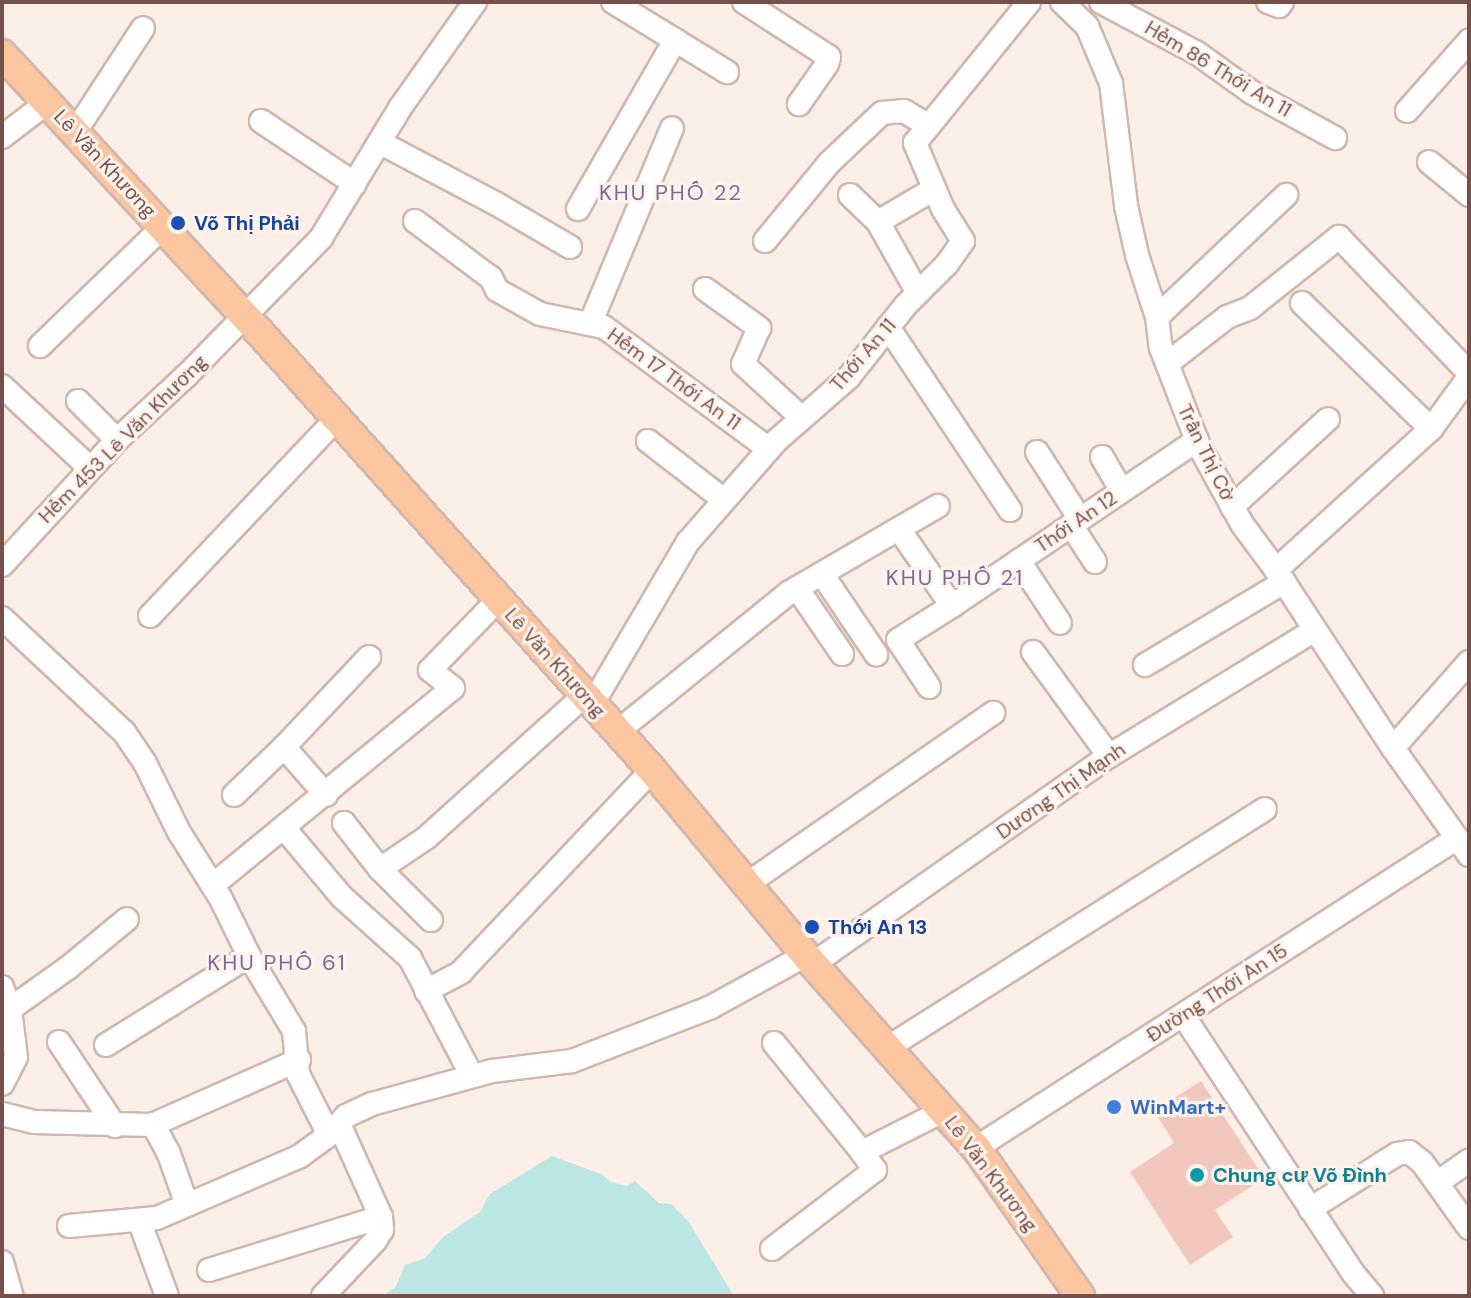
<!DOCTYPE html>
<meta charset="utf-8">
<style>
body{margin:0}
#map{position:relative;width:1471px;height:1298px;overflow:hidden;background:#fcefe7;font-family:"DM Sans",sans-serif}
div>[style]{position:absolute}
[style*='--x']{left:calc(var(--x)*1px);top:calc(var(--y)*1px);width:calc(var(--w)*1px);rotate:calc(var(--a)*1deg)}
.water>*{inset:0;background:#bbe6e3}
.building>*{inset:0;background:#f2c7be}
.roads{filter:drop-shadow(2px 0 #d0b7af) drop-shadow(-2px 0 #d0b7af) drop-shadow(0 2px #d0b7af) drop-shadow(0 -2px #d0b7af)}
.minor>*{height:22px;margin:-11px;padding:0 11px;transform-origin:11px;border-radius:11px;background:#fff}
.major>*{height:28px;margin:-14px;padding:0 14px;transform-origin:14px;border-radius:14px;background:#fbc59f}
.dots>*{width:22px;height:22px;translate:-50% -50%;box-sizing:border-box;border:4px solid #fff4ed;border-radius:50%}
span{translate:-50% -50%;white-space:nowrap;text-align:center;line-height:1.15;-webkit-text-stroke:6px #fff4ed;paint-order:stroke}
.street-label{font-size:20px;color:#76514b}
.transit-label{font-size:20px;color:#164399;font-weight:700}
.left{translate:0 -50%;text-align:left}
.shop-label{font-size:20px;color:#366cbe;font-weight:700}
.culture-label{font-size:20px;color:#0d838f;font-weight:700}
.neighbourhood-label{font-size:22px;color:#7d669a;letter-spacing:2px}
.frame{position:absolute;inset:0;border:4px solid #76514b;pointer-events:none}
</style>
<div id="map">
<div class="water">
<i style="clip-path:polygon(552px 1156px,601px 1174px,611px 1182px,627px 1186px,635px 1181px,659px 1203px,671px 1204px,688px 1221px,734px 1296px,381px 1296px,395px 1288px,405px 1265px,425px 1258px,443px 1237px,480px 1212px,490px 1194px)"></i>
</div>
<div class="building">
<i style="clip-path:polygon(1201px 1081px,1264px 1178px,1215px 1210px,1233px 1237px,1190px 1265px,1130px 1172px,1174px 1143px,1154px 1111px)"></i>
</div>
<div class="roads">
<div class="minor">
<i style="--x:613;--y:2;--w:134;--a:31.6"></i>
<i style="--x:744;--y:2;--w:101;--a:32.9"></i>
<i style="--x:829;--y:57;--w:7;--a:106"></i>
<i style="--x:827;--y:64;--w:49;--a:125"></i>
<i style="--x:1062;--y:2;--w:35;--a:44"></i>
<i style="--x:1087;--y:26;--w:62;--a:67.2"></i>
<i style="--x:1111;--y:83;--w:124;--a:83"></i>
<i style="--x:1126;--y:206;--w:50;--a:77.3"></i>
<i style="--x:1137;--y:255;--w:65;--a:72.1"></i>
<i style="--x:1157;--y:317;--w:31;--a:83"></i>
<i style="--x:1161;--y:348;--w:105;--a:68.8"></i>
<i style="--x:1199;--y:446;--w:89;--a:61.1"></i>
<i style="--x:1242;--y:524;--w:57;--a:53.5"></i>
<i style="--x:1276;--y:570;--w:213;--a:56.7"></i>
<i style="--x:1393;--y:748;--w:131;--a:54.6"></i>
<i style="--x:1101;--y:2;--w:109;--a:28"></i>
<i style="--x:1197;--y:53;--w:67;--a:35.8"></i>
<i style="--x:1251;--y:92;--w:96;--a:28.7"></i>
<i style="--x:1268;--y:2;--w:12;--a:20"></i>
<i style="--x:1279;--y:6;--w:5;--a:-53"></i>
<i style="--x:1407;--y:111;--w:94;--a:-48.5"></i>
<i style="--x:261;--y:121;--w:113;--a:33.8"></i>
<i style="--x:75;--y:132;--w:124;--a:-56.8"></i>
<i style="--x:2;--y:137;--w:58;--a:-37.3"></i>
<i style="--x:381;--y:143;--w:129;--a:27.8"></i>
<i style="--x:495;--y:203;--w:87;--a:30.4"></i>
<i style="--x:1429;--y:162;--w:52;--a:39.5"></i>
<i style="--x:850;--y:195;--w:39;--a:44"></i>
<i style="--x:878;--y:222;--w:81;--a:60.6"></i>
<i style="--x:578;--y:209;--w:195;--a:-60.1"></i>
<i style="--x:415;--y:221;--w:95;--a:36.9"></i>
<i style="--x:491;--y:278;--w:13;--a:63"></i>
<i style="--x:497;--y:290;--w:49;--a:29.2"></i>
<i style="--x:540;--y:314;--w:65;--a:11.5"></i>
<i style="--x:604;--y:327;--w:205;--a:36.5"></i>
<i style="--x:878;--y:222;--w:65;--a:-30.5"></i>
<i style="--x:765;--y:241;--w:102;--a:-50.6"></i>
<i style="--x:830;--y:162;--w:71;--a:-43.3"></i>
<i style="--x:882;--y:113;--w:22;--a:-5"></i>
<i style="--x:904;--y:111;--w:27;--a:31"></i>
<i style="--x:705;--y:289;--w:67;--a:35.8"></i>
<i style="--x:759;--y:328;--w:39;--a:114"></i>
<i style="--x:743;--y:364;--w:80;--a:42.5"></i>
<i style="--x:1302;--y:303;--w:180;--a:44.3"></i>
<i style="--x:1157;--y:317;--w:178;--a:-43.4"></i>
<i style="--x:590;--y:324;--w:212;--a:-67.3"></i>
<i style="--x:888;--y:327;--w:220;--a:56.3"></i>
<i style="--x:40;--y:346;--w:171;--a:-44.1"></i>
<i style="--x:1168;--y:363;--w:75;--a:-37.9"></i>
<i style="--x:1227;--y:317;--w:25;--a:-21"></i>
<i style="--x:1250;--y:308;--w:114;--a:-38.6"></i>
<i style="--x:1339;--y:237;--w:188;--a:46.3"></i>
<i style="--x:2;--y:386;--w:120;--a:43"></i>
<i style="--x:78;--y:401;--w:55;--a:45"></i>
<i style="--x:648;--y:441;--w:96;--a:37.8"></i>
<i style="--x:1037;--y:452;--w:80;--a:57.3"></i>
<i style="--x:1102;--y:457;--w:39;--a:60"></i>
<i style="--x:1232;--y:507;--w:130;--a:-42.5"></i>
<i style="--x:1071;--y:525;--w:44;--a:57"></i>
<i style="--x:899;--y:529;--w:93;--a:55.5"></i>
<i style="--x:952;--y:606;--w:296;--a:-34.1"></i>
<i style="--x:1019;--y:561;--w:74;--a:56.5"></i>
<i style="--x:2;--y:565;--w:170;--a:-47.4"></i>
<i style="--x:117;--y:440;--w:96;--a:-42.9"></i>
<i style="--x:187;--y:375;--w:192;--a:-45.6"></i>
<i style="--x:321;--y:238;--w:152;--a:-58.7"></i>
<i style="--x:400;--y:108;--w:130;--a:-54.7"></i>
<i style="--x:1276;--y:570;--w:210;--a:-42.3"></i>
<i style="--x:1431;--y:429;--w:64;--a:-53.8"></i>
<i style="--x:822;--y:574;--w:97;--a:56"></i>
<i style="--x:797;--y:588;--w:80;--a:55.7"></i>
<i style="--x:150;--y:616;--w:271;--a:-46.6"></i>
<i style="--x:2;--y:618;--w:167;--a:43.1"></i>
<i style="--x:124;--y:732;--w:37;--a:56"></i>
<i style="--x:145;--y:763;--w:77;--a:63.8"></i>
<i style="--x:179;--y:832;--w:79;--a:57.9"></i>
<i style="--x:221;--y:899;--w:64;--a:63.8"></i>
<i style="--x:249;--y:956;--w:87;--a:59"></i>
<i style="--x:294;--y:1031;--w:43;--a:84.7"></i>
<i style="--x:298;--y:1074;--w:68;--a:63.1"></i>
<i style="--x:1033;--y:652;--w:129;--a:53.8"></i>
<i style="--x:1145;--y:665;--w:162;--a:-30.8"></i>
<i style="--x:929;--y:687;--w:56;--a:-123.4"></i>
<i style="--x:898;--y:640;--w:64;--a:-32.2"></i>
<i style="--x:593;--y:703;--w:187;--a:-59.5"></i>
<i style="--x:688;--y:542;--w:134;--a:-48.9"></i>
<i style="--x:776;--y:441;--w:97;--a:-41.2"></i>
<i style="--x:849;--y:377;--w:90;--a:-51.7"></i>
<i style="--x:905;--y:306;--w:59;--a:-45"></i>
<i style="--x:947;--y:264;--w:28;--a:-55"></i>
<i style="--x:963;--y:241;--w:38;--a:-122"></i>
<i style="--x:943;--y:209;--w:72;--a:-113"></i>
<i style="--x:915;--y:143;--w:181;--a:-51"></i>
<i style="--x:617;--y:732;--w:223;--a:-39"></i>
<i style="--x:790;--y:592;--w:171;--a:-30.2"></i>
<i style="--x:1393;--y:748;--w:115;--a:-48.5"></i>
<i style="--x:234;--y:795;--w:69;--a:-43.8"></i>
<i style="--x:326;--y:795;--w:64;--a:-131.2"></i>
<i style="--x:284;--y:747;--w:124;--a:-46.6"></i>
<i style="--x:344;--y:823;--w:58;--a:52"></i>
<i style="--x:380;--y:869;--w:72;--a:45"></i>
<i style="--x:284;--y:828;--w:90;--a:50"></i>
<i style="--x:342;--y:897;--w:91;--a:41.9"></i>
<i style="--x:410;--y:958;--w:133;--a:62.3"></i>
<i style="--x:380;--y:869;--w:55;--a:-34"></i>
<i style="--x:426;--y:838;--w:214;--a:-42"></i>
<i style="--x:747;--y:884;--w:300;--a:-34.8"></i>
<i style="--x:213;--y:885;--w:310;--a:-39.4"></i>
<i style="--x:453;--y:688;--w:29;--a:-142"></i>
<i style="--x:430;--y:670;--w:99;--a:-45.8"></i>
<i style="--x:813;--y:964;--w:362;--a:-35.1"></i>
<i style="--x:1109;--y:756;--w:241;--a:-31.5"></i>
<i style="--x:2;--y:987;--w:23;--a:70"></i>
<i style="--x:10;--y:1009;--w:48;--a:82.9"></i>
<i style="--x:16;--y:1057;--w:30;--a:117"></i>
<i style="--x:426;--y:991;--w:40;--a:-28"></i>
<i style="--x:461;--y:972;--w:278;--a:-46.6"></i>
<i style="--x:10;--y:1009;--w:72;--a:-35.4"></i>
<i style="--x:69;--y:967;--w:75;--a:-39.6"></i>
<i style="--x:1183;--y:1015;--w:309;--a:56.6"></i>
<i style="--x:1353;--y:1273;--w:30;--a:50"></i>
<i style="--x:59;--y:1042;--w:101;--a:56.3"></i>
<i style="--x:774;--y:1043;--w:140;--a:51.1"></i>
<i style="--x:862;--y:1152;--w:91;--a:-26.8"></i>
<i style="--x:106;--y:1045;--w:168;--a:-31.9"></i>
<i style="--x:887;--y:1048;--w:447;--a:-32.3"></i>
<i style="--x:2;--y:1114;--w:33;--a:14"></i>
<i style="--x:34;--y:1122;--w:118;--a:1.5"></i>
<i style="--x:152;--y:1125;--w:161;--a:-23.9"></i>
<i style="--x:153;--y:1124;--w:34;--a:62"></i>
<i style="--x:169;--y:1154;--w:54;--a:70.6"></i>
<i style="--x:976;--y:1148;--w:572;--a:-32.8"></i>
<i style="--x:1437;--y:1183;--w:39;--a:-35"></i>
<i style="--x:1310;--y:1209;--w:103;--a:-32.3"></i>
<i style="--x:1397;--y:1154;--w:12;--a:-9"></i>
<i style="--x:1409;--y:1152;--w:16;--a:38"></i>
<i style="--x:1422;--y:1162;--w:81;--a:54.5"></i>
<i style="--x:139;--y:1220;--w:81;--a:69.8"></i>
<i style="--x:69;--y:1226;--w:88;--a:-5.2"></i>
<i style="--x:157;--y:1218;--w:156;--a:-23.4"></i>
<i style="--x:300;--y:1156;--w:36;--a:-36"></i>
<i style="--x:329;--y:1135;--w:25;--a:-48"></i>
<i style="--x:346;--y:1116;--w:29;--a:-25"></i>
<i style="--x:372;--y:1104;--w:124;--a:-15.4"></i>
<i style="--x:492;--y:1071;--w:81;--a:-7.1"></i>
<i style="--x:572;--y:1061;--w:149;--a:-21.2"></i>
<i style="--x:711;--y:1007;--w:108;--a:-28.7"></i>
<i style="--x:772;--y:1249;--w:130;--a:-37.5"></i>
<i style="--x:875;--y:1170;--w:22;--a:-126"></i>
<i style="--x:2;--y:1262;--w:35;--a:74"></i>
<i style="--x:209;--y:1270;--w:180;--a:-17.1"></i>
<i style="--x:381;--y:1217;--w:102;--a:-114.3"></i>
<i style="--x:323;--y:1296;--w:76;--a:-46.6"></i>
<i style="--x:375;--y:1241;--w:13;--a:-58"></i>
<i style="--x:382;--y:1230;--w:13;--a:-94"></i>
</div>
<div class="major">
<i style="--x:2;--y:54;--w:357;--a:47.2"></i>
<i style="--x:245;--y:316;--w:610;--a:48.12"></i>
<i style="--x:652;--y:770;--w:252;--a:50.3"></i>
<i style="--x:813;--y:964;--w:246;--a:48.5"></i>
<i style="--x:976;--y:1148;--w:181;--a:54.9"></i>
</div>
</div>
<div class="dots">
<i style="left:178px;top:223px;background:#1a4fb4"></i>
<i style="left:812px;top:927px;background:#1a4fb4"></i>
<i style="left:1114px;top:1107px;background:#3f7fe0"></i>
<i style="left:1197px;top:1175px;background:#0f9aa8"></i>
</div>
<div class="street-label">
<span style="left:1218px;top:69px;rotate:31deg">Hẻm 86 Thới An 11</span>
<span style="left:105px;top:164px;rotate:47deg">Lê Văn Khương</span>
<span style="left:863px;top:355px;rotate:-49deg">Thới An 11</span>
<span style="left:674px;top:379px;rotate:36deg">Hẻm 17 Thới An 11</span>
<span style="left:123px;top:439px;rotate:-45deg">Hẻm 453 Lê Văn Khương</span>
<span style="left:1206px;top:453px;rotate:64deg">Trần Thị Cờ</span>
<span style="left:1076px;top:522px;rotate:-34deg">Thới An 12</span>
<span style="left:555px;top:663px;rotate:48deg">Lê Văn Khương</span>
<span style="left:1061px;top:791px;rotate:-35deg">Dương Thị Mạnh</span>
<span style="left:1217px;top:993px;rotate:-33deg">Đường Thới An 15</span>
<span style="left:991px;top:1174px;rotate:53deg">Lê Văn Khương</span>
</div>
<div class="transit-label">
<span class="left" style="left:194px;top:223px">Võ Thị Phải</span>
<span class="left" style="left:828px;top:927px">Thới An 13</span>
</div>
<div class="shop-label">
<span class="left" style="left:1130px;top:1107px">WinMart+</span>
</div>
<div class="culture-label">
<span class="left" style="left:1213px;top:1175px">Chung cư Võ Đình</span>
</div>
<div class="neighbourhood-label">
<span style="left:671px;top:193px">KHU PHỐ 22</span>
<span style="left:955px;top:578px">KHU PHỐ 21</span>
<span style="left:277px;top:963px">KHU PHỐ 61</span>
</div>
<div class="frame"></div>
</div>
